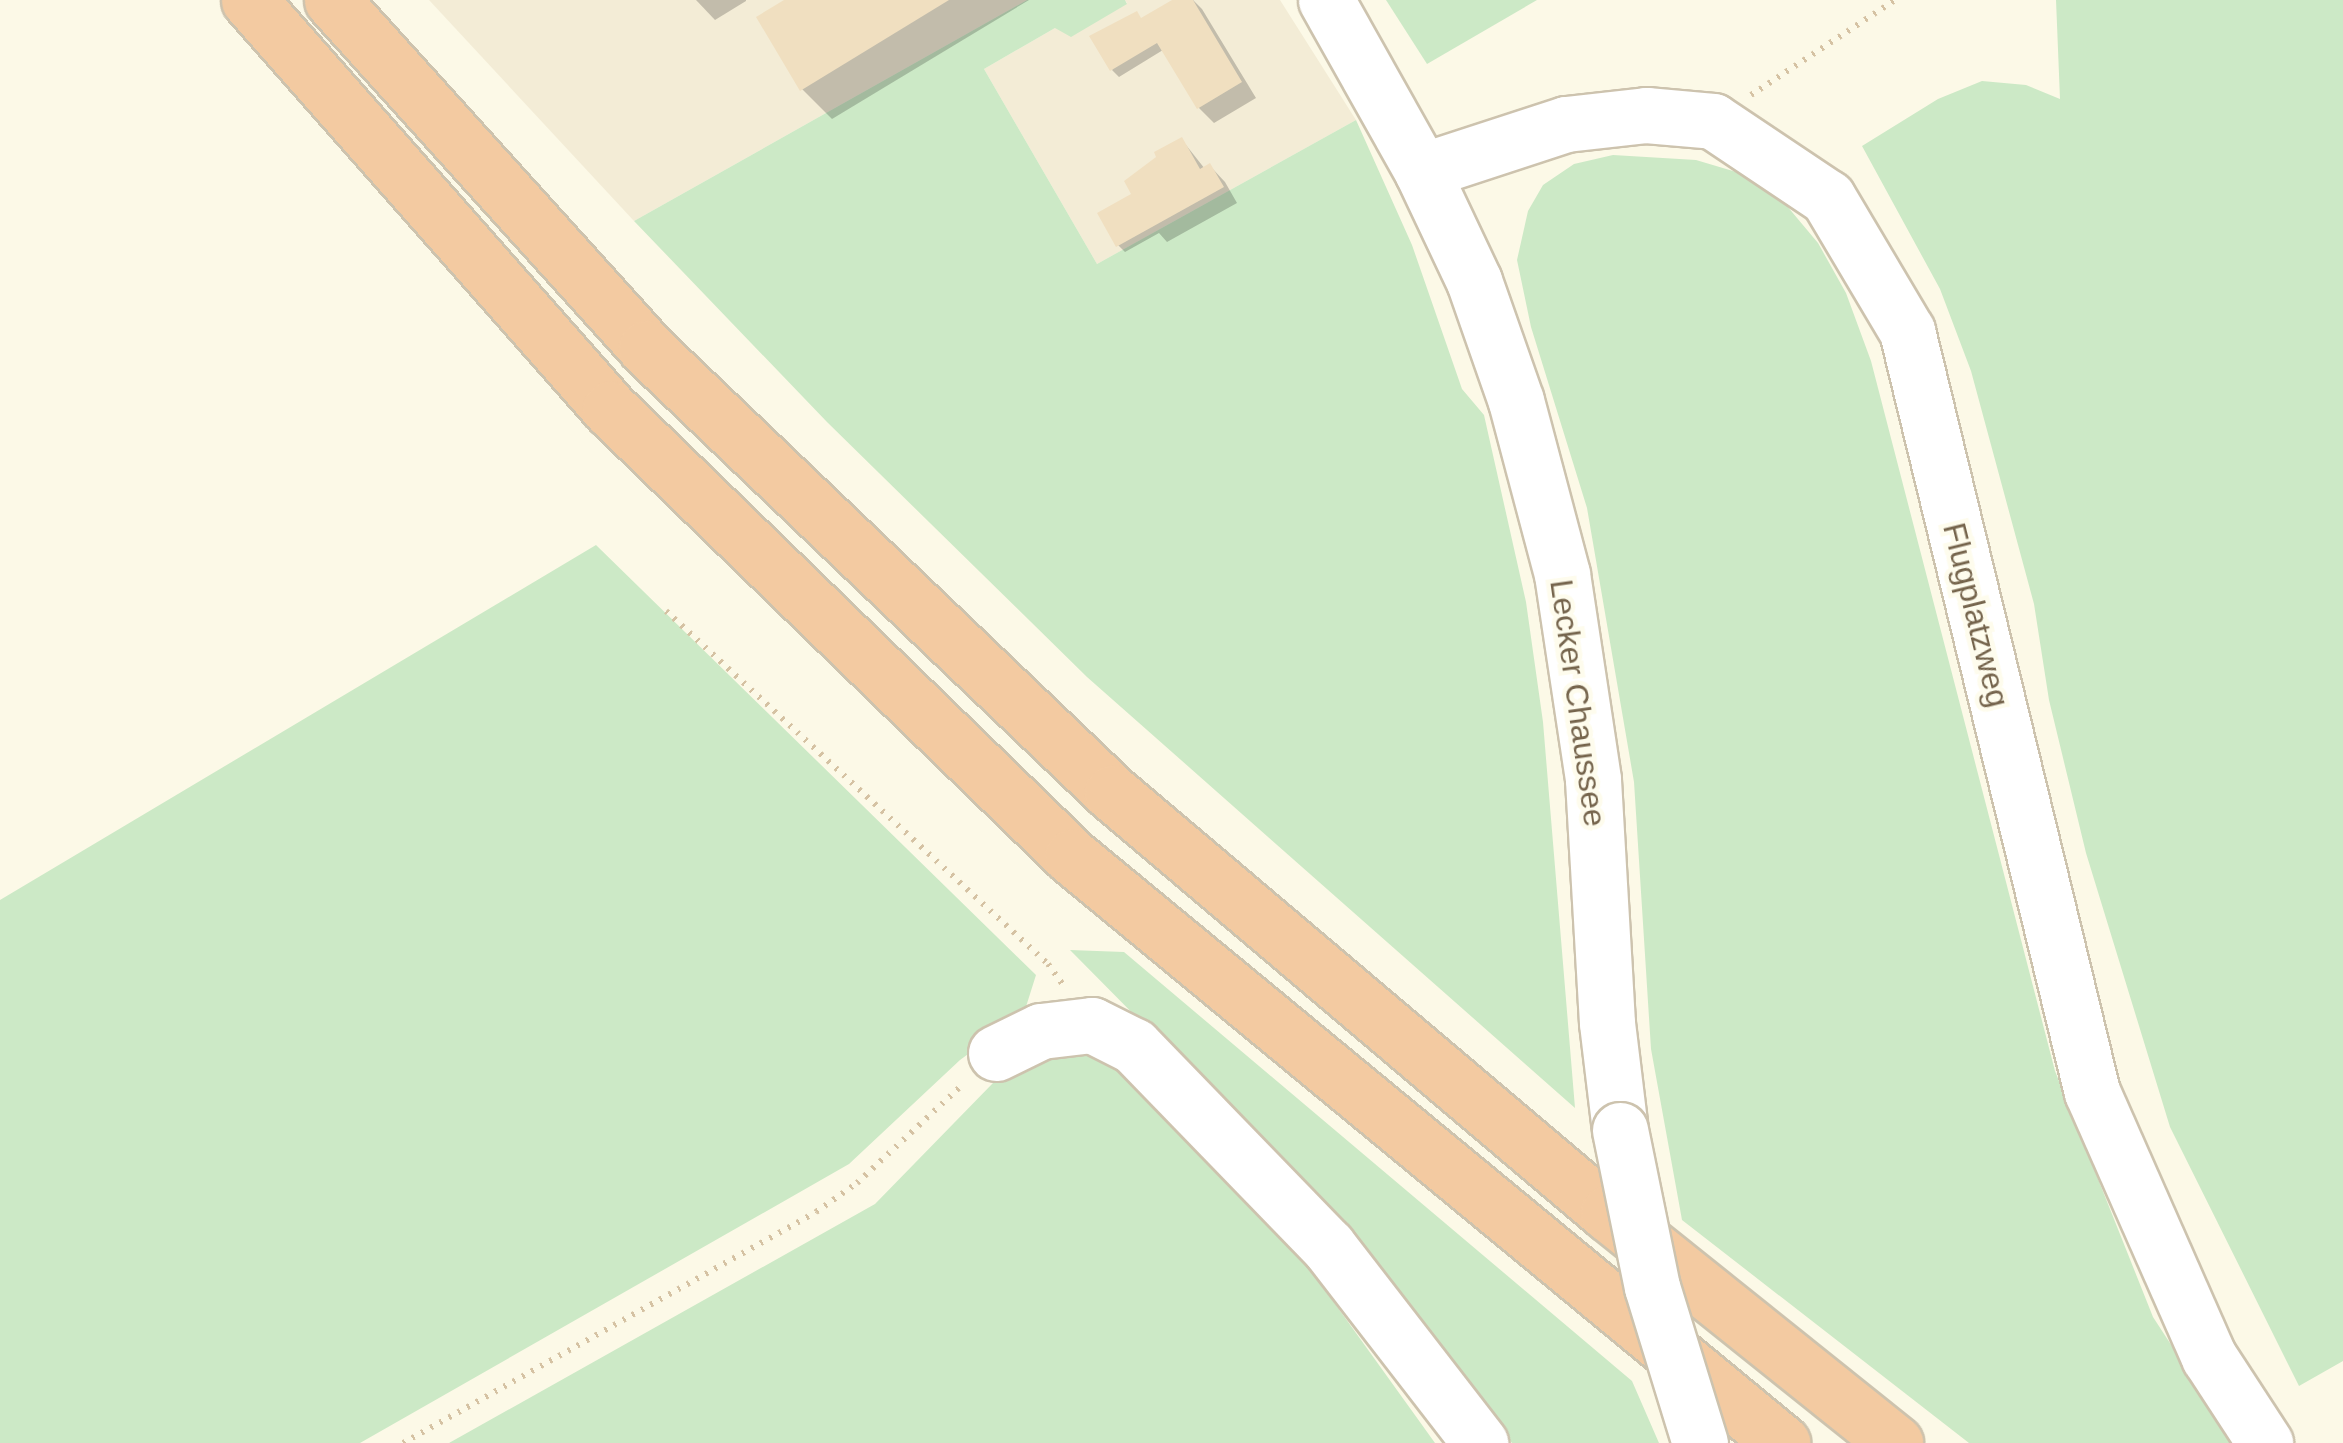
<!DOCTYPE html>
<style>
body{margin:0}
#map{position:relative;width:2343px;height:1443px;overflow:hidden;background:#fcf9e7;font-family:Arial,sans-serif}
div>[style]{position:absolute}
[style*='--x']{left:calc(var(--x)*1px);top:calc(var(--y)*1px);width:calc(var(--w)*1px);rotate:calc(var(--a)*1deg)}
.residential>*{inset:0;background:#f3ecd6}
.green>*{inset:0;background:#cce9c6}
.shadow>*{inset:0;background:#0003}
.building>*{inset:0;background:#f0dfc0}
.path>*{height:6px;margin-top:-3px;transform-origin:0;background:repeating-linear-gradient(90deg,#d5c2a3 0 2.5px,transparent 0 10.5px)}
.roads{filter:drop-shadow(2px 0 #cdc3ae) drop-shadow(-2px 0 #cdc3ae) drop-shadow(0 2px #cdc3ae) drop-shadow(0 -2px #cdc3ae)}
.minor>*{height:55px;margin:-27.5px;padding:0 27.5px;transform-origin:27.5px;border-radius:27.5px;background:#fff}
.highway>*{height:55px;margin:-27.5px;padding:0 27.5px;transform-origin:27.5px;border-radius:27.5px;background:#f3caa1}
.bridges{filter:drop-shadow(2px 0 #cdc3ae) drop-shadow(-2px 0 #cdc3ae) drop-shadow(0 2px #cdc3ae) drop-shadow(0 -2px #cdc3ae)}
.minor-bridge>*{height:55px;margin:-27.5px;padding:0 27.5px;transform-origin:27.5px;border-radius:27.5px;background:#fff}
span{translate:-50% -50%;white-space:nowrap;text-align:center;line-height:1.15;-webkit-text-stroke:9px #fefced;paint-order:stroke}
.street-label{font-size:32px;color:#75644c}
</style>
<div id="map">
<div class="residential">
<i style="clip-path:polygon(429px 0,1027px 0,634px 221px)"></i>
<i style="clip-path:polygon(1125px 0,1280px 0,1356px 120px,1097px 264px,984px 69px,1055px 28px,1127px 3px)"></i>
</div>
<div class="green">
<i style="clip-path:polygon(1027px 0,1125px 0,1127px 4px,1071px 37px,1055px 28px,984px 69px,1097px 264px,1356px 120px,1412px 245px,1462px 389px,1484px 415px,1526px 602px,1543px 722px,1575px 1108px,1087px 677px,827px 422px,634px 221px)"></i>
<i style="clip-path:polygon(1386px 0,1537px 0,1427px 64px)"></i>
<i style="clip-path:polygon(2056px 0,2343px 0,2343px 1361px,2299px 1386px,2170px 1127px,2086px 853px,2049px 700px,2034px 604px,1971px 371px,1940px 289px,1862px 146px,1938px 99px,1982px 81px,2026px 85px,2060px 99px)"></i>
<i style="clip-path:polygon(1613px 155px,1696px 160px,1743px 174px,1787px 206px,1818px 243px,1846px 293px,1871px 361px,2055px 1071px,2153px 1317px,2235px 1443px,1969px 1443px,1682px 1220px,1651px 1049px,1634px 782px,1587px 508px,1531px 327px,1517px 260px,1528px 211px,1543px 185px,1574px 164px)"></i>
<i style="clip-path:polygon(596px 545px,1036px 975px,1024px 1013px,960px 1060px,849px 1164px,360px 1443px,0 1443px,0 900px)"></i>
<i style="clip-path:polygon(1070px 950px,1124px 952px,1632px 1381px,1659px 1443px,1512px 1443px,1343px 1226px)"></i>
<i style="clip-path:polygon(1076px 1051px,1137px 1076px,1310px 1269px,1435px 1443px,449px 1443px,875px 1204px,993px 1083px,1033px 1059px)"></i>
</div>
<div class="shadow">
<i style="clip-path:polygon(696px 0,746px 0,746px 1px,715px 20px)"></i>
<i style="clip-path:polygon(789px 0,1029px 0,832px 119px,802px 89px)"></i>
<i style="clip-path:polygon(1177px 0,1193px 0,1202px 9px,1256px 98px,1214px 123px,1199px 108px,1163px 50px,1119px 77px,1112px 70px,1143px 20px)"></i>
<i style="clip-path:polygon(1182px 140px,1205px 169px,1210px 166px,1225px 182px,1237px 203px,1167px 242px,1159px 233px,1125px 252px,1118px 245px,1134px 195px)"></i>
</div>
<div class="building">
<i style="clip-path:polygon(784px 0,949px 0,800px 91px,756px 17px)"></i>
<i style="clip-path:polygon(1172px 0,1193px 0,1242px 82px,1197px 109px,1157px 43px,1110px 71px,1089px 36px,1137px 11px,1141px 18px)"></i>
<i style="clip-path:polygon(1182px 137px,1200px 169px,1210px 163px,1224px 187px,1116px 247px,1097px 213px,1131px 194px,1124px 181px,1156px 157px,1154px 152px)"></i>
</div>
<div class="path">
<i style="--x:1751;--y:95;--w:173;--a:-33.4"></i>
<i style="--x:666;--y:611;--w:520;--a:42.74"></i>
<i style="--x:1048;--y:964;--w:24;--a:54"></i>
<i style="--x:403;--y:1443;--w:473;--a:-29.2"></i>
<i style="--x:816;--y:1212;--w:50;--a:-35.3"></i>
<i style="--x:857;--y:1183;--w:145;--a:-43"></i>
</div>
<div class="roads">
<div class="minor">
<i style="--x:1326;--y:0;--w:196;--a:60.7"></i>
<i style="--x:1422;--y:171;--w:122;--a:64.7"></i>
<i style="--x:1474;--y:281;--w:127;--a:70.7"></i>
<i style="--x:1516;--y:401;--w:179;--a:75.1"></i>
<i style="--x:1562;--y:574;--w:208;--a:81.4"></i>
<i style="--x:1593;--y:780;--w:243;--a:86.7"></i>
<i style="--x:1607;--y:1023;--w:108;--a:83.1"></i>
<i style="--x:1422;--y:171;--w:151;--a:-18.1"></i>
<i style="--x:1566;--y:124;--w:81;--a:-6.4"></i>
<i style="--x:1646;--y:115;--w:67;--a:5.1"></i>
<i style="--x:1713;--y:121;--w:138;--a:33.8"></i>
<i style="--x:1828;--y:198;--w:155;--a:59.3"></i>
<i style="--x:1907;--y:331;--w:783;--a:76.34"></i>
<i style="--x:2092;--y:1092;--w:290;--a:66.2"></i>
<i style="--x:2209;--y:1357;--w:103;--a:56.9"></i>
<i style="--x:996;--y:1053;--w:50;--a:-26.1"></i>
<i style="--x:1041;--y:1031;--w:51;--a:-6.7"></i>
<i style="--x:1092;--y:1025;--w:47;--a:26.6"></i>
<i style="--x:1134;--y:1046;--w:279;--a:45.9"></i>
<i style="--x:1328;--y:1246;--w:249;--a:52.3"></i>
</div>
<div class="highway">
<i style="--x:249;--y:0;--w:546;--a:48.57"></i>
<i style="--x:610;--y:409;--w:644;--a:44.12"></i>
<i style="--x:1072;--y:857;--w:921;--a:39.53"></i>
<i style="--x:332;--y:0;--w:469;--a:47.9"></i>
<i style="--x:646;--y:348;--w:644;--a:43.68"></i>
<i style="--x:1112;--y:793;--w:650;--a:40.26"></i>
<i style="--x:1608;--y:1213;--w:368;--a:38.7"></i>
</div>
</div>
<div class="bridges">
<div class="minor-bridge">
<i style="--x:1620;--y:1130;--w:160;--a:78.5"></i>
<i style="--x:1652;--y:1287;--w:163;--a:72.9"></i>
</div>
</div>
<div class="street-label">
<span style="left:1976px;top:615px;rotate:76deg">Flugplatzweg</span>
<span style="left:1578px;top:703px;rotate:82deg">Lecker Chaussee</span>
</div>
</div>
